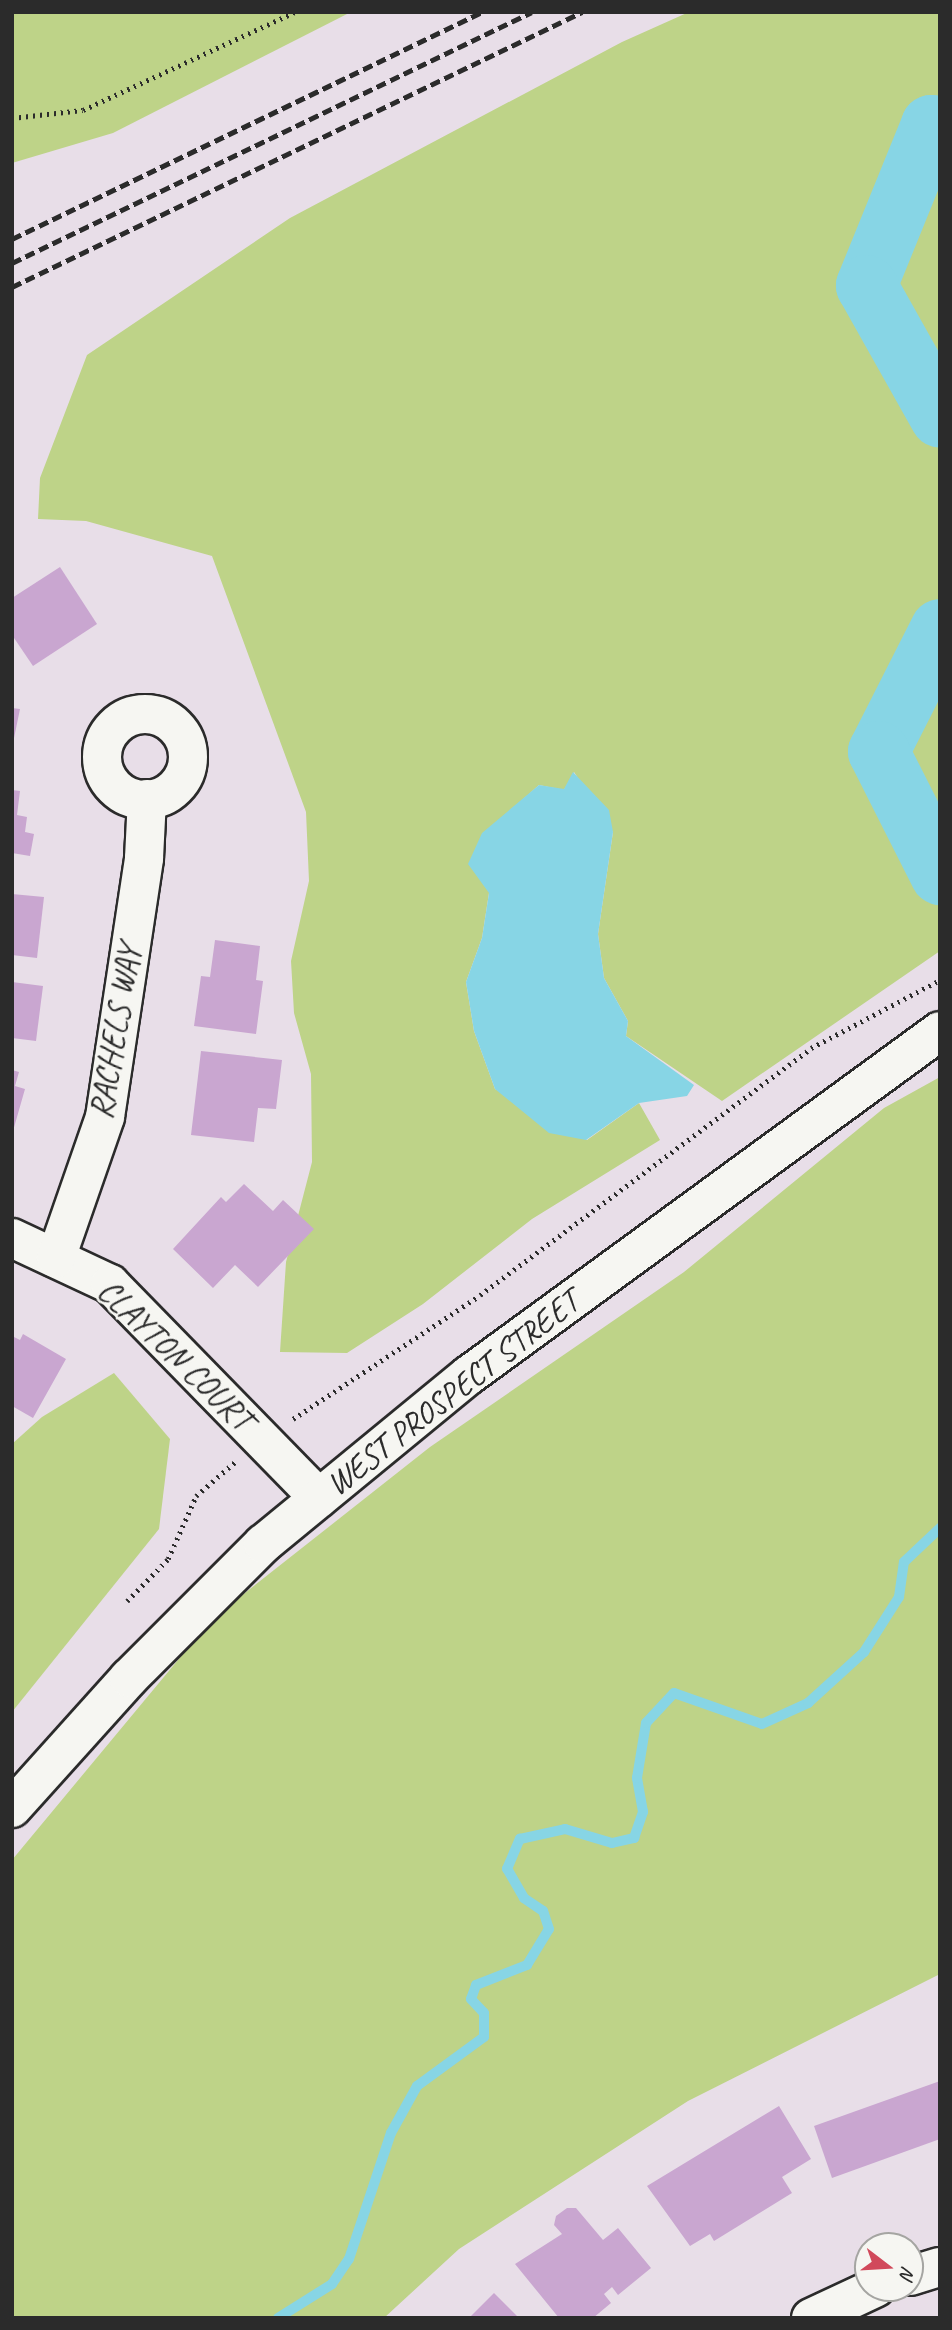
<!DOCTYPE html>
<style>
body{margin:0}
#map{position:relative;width:952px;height:2330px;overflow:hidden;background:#e8dee8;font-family:Caveat,sans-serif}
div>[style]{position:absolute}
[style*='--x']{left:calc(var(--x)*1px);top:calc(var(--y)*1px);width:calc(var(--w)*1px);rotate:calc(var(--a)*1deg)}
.green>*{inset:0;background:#bed388}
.water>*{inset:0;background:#87d5e5}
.stream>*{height:10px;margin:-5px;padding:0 5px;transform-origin:5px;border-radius:5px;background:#87d5e5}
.river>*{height:61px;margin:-30.5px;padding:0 30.5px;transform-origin:30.5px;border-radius:30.5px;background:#87d5e5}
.building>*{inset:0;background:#c9a6d0}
.path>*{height:4.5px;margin-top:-2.25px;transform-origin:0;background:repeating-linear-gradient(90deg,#2b2b2b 0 2px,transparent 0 7px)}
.roads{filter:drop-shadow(2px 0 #2b2b2b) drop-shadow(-2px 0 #2b2b2b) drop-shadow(0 2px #2b2b2b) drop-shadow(0 -2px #2b2b2b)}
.minor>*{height:38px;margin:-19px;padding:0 19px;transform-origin:19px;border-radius:19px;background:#f6f6f2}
.minor>.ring{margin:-19px;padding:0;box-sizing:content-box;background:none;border:38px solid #f6f6f2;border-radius:50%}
.rail>*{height:5px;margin-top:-2.5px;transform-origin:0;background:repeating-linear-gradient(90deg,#2b2b2b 0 10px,transparent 0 15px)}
span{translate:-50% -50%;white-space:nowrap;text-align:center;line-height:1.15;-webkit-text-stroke:5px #f6f6f2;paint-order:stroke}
.street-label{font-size:33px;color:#2b2b2b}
.frame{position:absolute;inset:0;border:14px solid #2b2b2b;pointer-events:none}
.north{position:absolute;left:854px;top:2232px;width:70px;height:70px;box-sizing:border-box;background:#f6f6f2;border:2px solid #a5a5a2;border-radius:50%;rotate:107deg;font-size:19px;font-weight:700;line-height:28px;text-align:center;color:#2b2b2b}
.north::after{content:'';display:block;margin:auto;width:24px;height:32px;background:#d1495b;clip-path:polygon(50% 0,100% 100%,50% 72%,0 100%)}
</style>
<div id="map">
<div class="green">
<i style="clip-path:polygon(12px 12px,351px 12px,113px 133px,12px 163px)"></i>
<i style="clip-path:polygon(689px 12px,940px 12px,940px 951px,722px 1101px,626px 1036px,628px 1021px,604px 978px,598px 934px,613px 832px,574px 772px,564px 790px,539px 785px,520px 802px,489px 893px,482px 938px,466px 982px,474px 1031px,495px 1089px,587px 1140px,639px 1103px,660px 1140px,532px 1219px,423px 1304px,347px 1353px,280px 1352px,286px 1262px,312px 1162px,311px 1074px,294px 1013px,291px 961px,309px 881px,306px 812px,212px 556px,86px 521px,38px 519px,40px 478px,87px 355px,290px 218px,622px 42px)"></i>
<i style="clip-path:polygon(940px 1077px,940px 1974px,688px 2101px,459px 2249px,384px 2318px,12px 2318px,12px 1860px,212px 1619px,430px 1447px,684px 1272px,884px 1108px)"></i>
<i style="clip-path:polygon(114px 1373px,170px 1439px,159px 1529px,12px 1712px,12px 1444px,42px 1417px)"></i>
</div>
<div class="water">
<i style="clip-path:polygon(573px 772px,609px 810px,613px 832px,598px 934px,604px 978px,628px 1021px,626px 1036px,694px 1085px,687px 1096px,639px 1103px,586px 1140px,549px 1133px,495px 1089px,474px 1031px,466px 982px,482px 938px,489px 893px,468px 864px,482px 833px,539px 785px,564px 789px)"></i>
</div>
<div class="stream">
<i style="--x:278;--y:2318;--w:64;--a:-32.2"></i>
<i style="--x:332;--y:2284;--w:30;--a:-56"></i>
<i style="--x:349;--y:2259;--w:133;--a:-71.6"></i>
<i style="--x:391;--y:2133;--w:54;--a:-61"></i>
<i style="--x:417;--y:2086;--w:83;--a:-36.2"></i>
<i style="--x:484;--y:2037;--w:24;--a:-90"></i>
<i style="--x:484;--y:2013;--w:19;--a:-133"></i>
<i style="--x:471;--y:1999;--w:15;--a:-70"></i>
<i style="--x:476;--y:1985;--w:55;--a:-21.4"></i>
<i style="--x:527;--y:1965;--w:42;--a:-58.6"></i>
<i style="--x:549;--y:1929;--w:19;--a:-108"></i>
<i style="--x:543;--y:1911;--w:23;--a:-146"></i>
<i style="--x:524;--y:1898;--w:34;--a:-120"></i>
<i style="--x:507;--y:1869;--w:33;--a:-67"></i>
<i style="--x:520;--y:1839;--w:46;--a:-12.5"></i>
<i style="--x:565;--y:1829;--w:49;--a:16.6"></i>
<i style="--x:612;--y:1843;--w:23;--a:-13"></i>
<i style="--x:634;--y:1838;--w:28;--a:-71"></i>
<i style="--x:643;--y:1812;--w:35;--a:-100"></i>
<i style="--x:637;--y:1778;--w:56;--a:-80.7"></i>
<i style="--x:646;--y:1723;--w:41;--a:-47"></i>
<i style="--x:674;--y:1693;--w:93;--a:19.4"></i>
<i style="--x:762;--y:1724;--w:51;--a:-24.5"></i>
<i style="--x:808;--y:1703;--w:76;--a:-42.3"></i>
<i style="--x:864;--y:1652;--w:65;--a:-57.5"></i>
<i style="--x:899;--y:1597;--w:35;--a:-82"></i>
<i style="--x:904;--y:1562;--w:50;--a:-43.4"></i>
</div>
<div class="river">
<i style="--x:940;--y:129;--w:10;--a:-156"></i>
<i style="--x:931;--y:125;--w:173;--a:112.1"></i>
<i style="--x:866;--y:285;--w:151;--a:60.7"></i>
<i style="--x:940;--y:629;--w:137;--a:116.9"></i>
<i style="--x:878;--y:751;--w:138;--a:63.2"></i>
</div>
<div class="building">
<i style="clip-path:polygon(60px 567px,97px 624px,33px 666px,12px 635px,12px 598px)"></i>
<i style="clip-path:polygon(12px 708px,20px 709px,13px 743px,12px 743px)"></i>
<i style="clip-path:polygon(12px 790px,20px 791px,17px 815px,27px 817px,25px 832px,34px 834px,30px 856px,12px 853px)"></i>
<i style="clip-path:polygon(12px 894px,44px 897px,37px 958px,12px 955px)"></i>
<i style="clip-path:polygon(215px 940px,260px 946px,256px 980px,263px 981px,256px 1034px,194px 1026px,201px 976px,210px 977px)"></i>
<i style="clip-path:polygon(12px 982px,43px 986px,36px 1041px,12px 1038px)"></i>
<i style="clip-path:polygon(201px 1051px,282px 1060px,276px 1109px,258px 1108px,254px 1142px,191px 1135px)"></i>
<i style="clip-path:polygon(12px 1070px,19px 1072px,15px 1086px,25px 1089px,13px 1131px)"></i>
<i style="clip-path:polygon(244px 1184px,273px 1211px,283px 1200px,314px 1229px,258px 1287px,235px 1265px,213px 1288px,173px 1249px,221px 1197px,226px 1202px)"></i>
<i style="clip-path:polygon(23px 1334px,66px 1359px,33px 1418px,12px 1406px,12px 1336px,20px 1340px)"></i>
<i style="clip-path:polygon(940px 2081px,940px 2139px,832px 2178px,814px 2126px)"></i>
<i style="clip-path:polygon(779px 2106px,811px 2159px,782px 2177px,792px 2193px,714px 2241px,710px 2234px,690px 2246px,647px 2186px)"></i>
<i style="clip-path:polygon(567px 2208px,576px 2208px,603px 2240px,618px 2228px,651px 2268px,618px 2295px,612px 2287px,604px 2294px,611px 2303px,593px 2318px,559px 2318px,515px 2264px,562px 2234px,554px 2225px,556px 2216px)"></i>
<i style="clip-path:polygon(494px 2293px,519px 2318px,469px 2318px)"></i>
</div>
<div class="path">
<i style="--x:12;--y:118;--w:71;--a:-6.4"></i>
<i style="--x:83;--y:110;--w:234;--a:-24.8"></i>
<i style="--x:293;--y:1419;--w:224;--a:-33.5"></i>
<i style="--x:480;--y:1295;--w:413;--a:-36.7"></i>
<i style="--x:811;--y:1048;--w:146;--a:-27.8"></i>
<i style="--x:127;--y:1601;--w:59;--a:-45.7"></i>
<i style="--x:168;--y:1559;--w:69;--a:-66"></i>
<i style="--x:196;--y:1496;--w:52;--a:-41.1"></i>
</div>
<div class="roads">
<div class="minor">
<i class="ring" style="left:102px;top:714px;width:48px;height:48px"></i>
<i style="--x:12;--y:1238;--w:108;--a:25.1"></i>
<i style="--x:110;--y:1284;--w:299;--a:45.7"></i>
<i style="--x:56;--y:1258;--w:149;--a:-70.8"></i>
<i style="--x:105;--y:1117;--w:262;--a:-81.4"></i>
<i style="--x:144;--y:858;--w:59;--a:-87.1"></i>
<i style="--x:12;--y:1808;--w:175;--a:-48"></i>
<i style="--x:129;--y:1678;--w:190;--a:-45"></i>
<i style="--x:263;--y:1544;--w:266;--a:-39.4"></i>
<i style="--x:469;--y:1375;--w:583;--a:-36.14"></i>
<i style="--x:910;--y:2276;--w:31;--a:-17"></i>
<i style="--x:811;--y:2318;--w:71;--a:-25.1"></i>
</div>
</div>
<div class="rail">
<i style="--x:12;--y:239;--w:522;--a:-25.78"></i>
<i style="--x:12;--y:263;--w:577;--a:-25.77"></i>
<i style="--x:12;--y:287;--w:633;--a:-25.76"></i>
</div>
<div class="street-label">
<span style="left:116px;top:1032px;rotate:-80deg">RACHELS WAY</span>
<span style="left:175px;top:1355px;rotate:44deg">CLAYTON COURT</span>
<span style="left:453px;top:1393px;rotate:-38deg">WEST PROSPECT STREET</span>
</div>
<div class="frame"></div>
<div class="north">N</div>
</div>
